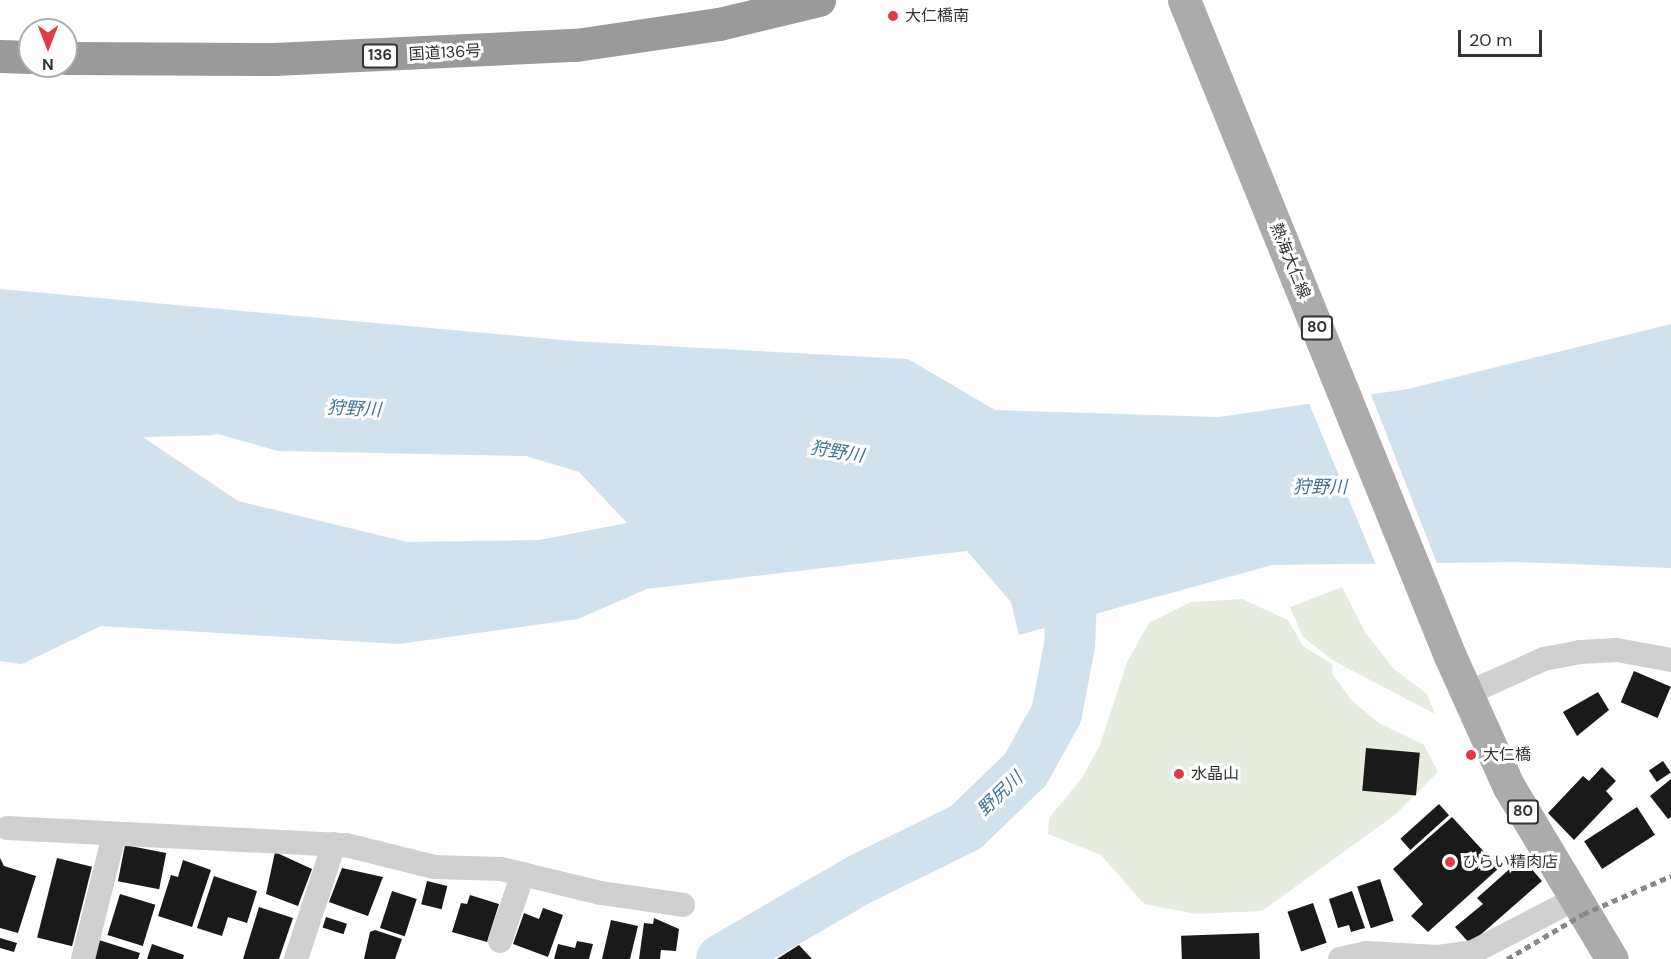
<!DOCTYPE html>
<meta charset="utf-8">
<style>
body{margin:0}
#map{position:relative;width:1671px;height:959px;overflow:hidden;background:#fff;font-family:"DM Sans","Noto Sans JP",sans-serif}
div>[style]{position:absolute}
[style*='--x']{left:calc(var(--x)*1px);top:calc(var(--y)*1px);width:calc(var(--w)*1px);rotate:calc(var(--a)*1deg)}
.green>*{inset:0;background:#e6ecdf}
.water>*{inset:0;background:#cfe2ee}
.pier>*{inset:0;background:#fff}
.river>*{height:51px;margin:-25.5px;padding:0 25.5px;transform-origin:25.5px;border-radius:25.5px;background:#cfe2ee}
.building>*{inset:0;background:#1a1a1a;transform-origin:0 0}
.street>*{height:24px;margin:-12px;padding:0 12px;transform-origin:12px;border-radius:12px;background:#d0d0d0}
.primary>*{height:33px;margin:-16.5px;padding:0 16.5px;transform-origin:16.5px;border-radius:16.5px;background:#ababab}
.highway>*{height:33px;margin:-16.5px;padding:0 16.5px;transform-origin:16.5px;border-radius:16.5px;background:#9a9a9a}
.rail>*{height:4.5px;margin-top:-2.25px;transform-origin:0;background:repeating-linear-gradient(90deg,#888 0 6px,transparent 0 10.5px)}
.dots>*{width:16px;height:16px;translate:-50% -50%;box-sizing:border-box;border:3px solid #fff;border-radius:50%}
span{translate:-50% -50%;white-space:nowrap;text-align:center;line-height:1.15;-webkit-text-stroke:6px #fff;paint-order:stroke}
.shield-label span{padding:2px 4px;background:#fff;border:2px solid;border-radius:4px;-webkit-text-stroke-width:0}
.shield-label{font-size:15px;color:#333;font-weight:700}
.poi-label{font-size:16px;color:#333}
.left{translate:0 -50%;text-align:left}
.street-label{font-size:16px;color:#333}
.water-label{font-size:18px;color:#3f7597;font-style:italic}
.north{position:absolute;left:18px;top:18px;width:60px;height:60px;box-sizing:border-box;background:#fff;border:2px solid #adadad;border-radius:50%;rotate:180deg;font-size:16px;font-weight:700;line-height:24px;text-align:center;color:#333}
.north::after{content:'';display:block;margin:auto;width:21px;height:27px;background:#e63946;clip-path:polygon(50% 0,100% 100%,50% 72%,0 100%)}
.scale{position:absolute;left:1458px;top:30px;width:84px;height:27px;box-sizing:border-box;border:3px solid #333;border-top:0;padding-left:8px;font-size:18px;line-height:21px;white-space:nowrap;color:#333;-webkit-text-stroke:4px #fff;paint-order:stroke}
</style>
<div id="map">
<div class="green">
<i style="clip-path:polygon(1342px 587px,1365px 632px,1394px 669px,1427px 694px,1435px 714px,1334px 661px,1303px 637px,1290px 607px)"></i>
<i style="clip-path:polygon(1242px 599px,1288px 620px,1303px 646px,1332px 664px,1333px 675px,1352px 701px,1379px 723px,1424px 745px,1438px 772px,1396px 814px,1262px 911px,1196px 914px,1144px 904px,1101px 855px,1048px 834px,1049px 818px,1082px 778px,1100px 745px,1127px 662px,1149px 623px,1191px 602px)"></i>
</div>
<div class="water">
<i style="clip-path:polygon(evenodd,0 289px,573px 341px,908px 359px,995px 410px,1219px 417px,1408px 389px,1671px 324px,1671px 568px,1515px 562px,1272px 565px,1019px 635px,1011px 602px,967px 551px,647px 589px,578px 619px,399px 644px,101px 626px,22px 664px,0 661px,0 289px,80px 395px,278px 451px,526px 456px,579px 472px,627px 523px,539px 540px,407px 542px,238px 501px,80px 395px)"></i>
</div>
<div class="pier">
<i style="clip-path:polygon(1370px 392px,1438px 566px,1377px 567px,1308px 401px)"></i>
</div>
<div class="river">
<i style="--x:0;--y:415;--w:209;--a:-1.6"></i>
<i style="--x:721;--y:959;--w:162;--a:-30.1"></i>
<i style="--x:861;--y:878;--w:116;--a:-26.1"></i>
<i style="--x:965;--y:827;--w:83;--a:-44"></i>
<i style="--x:1025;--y:769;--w:64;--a:-61"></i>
<i style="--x:1056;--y:713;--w:69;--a:-79.2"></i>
<i style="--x:1069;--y:645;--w:93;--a:-87.5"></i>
</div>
<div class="building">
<i style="left:1634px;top:671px;width:40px;height:34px;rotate:23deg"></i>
<i style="clip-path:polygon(1598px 692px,1609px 710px,1577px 736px,1563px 712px)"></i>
<i style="left:1366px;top:748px;width:54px;height:43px;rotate:5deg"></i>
<i style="left:1663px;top:761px;width:14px;height:17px;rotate:56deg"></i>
<i style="clip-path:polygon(1602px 767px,1616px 781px,1606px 791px,1613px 799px,1574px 840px,1548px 813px,1583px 776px,1589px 781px)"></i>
<i style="clip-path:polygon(1671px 779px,1671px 817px,1668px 819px,1650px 796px)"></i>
<i style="left:1439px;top:804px;width:15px;height:52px;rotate:48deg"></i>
<i style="left:1637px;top:807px;width:33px;height:63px;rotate:57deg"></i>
<i style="clip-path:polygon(1452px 817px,1499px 868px,1428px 932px,1411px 916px,1423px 904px,1393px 869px)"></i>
<i style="left:125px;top:845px;width:42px;height:37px;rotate:11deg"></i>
<i style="clip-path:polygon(275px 852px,312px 869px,298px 906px,266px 894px)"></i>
<i style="clip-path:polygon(0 858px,4px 866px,36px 876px,18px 933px,0 928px)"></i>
<i style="left:57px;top:858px;width:36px;height:82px;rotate:14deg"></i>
<i style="clip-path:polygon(1522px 858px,1542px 881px,1470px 944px,1455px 927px,1483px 904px,1477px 898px)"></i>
<i style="clip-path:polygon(183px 860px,211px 870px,192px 927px,158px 916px,171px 875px,178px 877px)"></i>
<i style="clip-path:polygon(342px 868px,383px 877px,368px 916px,329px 902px)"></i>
<i style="clip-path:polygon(214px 876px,257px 891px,247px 923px,228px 917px,222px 936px,197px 928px)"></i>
<i style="left:1380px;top:879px;width:44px;height:24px;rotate:72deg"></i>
<i style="left:427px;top:881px;width:21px;height:24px;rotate:14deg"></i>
<i style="left:392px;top:891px;width:26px;height:39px;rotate:18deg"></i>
<i style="clip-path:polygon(1352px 891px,1365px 928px,1351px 932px,1349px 925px,1338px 928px,1329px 899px)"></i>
<i style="left:120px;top:894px;width:37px;height:43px;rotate:17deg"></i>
<i style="clip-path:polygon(470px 895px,499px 904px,487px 942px,452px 932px,461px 903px,467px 904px)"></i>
<i style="left:1313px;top:903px;width:42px;height:27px;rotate:71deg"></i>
<i style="clip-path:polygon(259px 907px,293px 918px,279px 959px,243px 959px)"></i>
<i style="clip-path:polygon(543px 908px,563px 915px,548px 957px,513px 944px,524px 913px,539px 919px)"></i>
<i style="left:326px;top:917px;width:22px;height:11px;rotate:18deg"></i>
<i style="clip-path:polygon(654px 918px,679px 929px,676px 951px,661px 950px,660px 959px,639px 959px,644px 923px,653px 924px)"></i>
<i style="clip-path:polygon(611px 920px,638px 926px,630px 959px,602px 959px)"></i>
<i style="clip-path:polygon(375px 930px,402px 939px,395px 959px,364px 959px,370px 932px)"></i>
<i style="left:1259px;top:933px;width:26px;height:78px;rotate:88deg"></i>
<i style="clip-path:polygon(0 938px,17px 943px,14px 952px,0 948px)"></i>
<i style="clip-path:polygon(99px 940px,140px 953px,138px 959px,93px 959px)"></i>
<i style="clip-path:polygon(577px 941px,593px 944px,589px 959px,554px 959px,558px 944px,575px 948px)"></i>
<i style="clip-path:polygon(152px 944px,184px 955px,183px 959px,147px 959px)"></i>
<i style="clip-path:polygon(799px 945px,812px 959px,777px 959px)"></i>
</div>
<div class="street">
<i style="--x:1468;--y:693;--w:83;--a:-24.1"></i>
<i style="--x:1544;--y:659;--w:37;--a:-11"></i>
<i style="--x:1580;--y:652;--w:37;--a:-3"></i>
<i style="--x:1617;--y:650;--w:55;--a:10.5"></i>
<i style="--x:7;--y:828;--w:339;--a:2.9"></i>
<i style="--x:346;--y:845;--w:91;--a:14"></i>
<i style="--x:434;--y:867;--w:67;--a:1.7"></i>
<i style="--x:501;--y:869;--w:103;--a:13.5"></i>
<i style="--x:601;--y:893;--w:83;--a:8.3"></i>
<i style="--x:500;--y:941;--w:71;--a:-71.1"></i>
<i style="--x:83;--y:959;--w:127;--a:-75.9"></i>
<i style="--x:296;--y:959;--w:121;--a:-71.7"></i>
<i style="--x:1340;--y:959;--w:27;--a:-13"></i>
<i style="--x:1366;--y:953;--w:72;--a:3.2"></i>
<i style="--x:1438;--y:957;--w:35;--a:-8"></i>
<i style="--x:1473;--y:952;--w:113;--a:-27.5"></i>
</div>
<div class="primary">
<i style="--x:1184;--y:0;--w:708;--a:67.93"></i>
<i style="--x:1450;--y:656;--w:144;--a:65.8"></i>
<i style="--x:1509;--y:787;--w:200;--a:59.1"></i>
</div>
<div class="highway">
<i style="--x:0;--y:56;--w:30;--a:2"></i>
<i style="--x:66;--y:58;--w:208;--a:0.3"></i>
<i style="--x:274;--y:59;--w:302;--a:-2.7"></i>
<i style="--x:576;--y:45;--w:145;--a:-8.4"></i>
<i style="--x:719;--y:24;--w:103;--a:-13.5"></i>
</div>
<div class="rail">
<i style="--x:1507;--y:959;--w:88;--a:-30.6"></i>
<i style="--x:1583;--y:914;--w:96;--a:-23.4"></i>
</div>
<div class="dots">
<i style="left:893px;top:16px;background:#e63946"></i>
<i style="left:1471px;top:755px;background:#e63946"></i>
<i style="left:1179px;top:774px;background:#e63946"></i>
<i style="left:1450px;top:862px;background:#e63946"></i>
</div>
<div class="shield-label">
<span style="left:380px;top:56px">136</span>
<span style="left:1317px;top:328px">80</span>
<span style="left:1523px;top:812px">80</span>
</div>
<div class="poi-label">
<span class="left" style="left:905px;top:16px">大仁橋南</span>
<span class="left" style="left:1483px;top:755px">大仁橋</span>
<span class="left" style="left:1191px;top:774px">水晶山</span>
<span class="left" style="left:1462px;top:862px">ひらい精肉店</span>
</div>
<div class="street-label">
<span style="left:445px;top:53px;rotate:-3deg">国道136号</span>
<span style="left:1290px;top:261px;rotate:68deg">熱海大仁線</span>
</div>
<div class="water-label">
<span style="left:354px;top:409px;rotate:3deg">狩野川</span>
<span style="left:837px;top:452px;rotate:9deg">狩野川</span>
<span style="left:1320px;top:487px">狩野川</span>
<span style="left:1000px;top:794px;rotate:-44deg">野尻川</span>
</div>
<div class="north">N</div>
<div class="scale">20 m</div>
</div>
